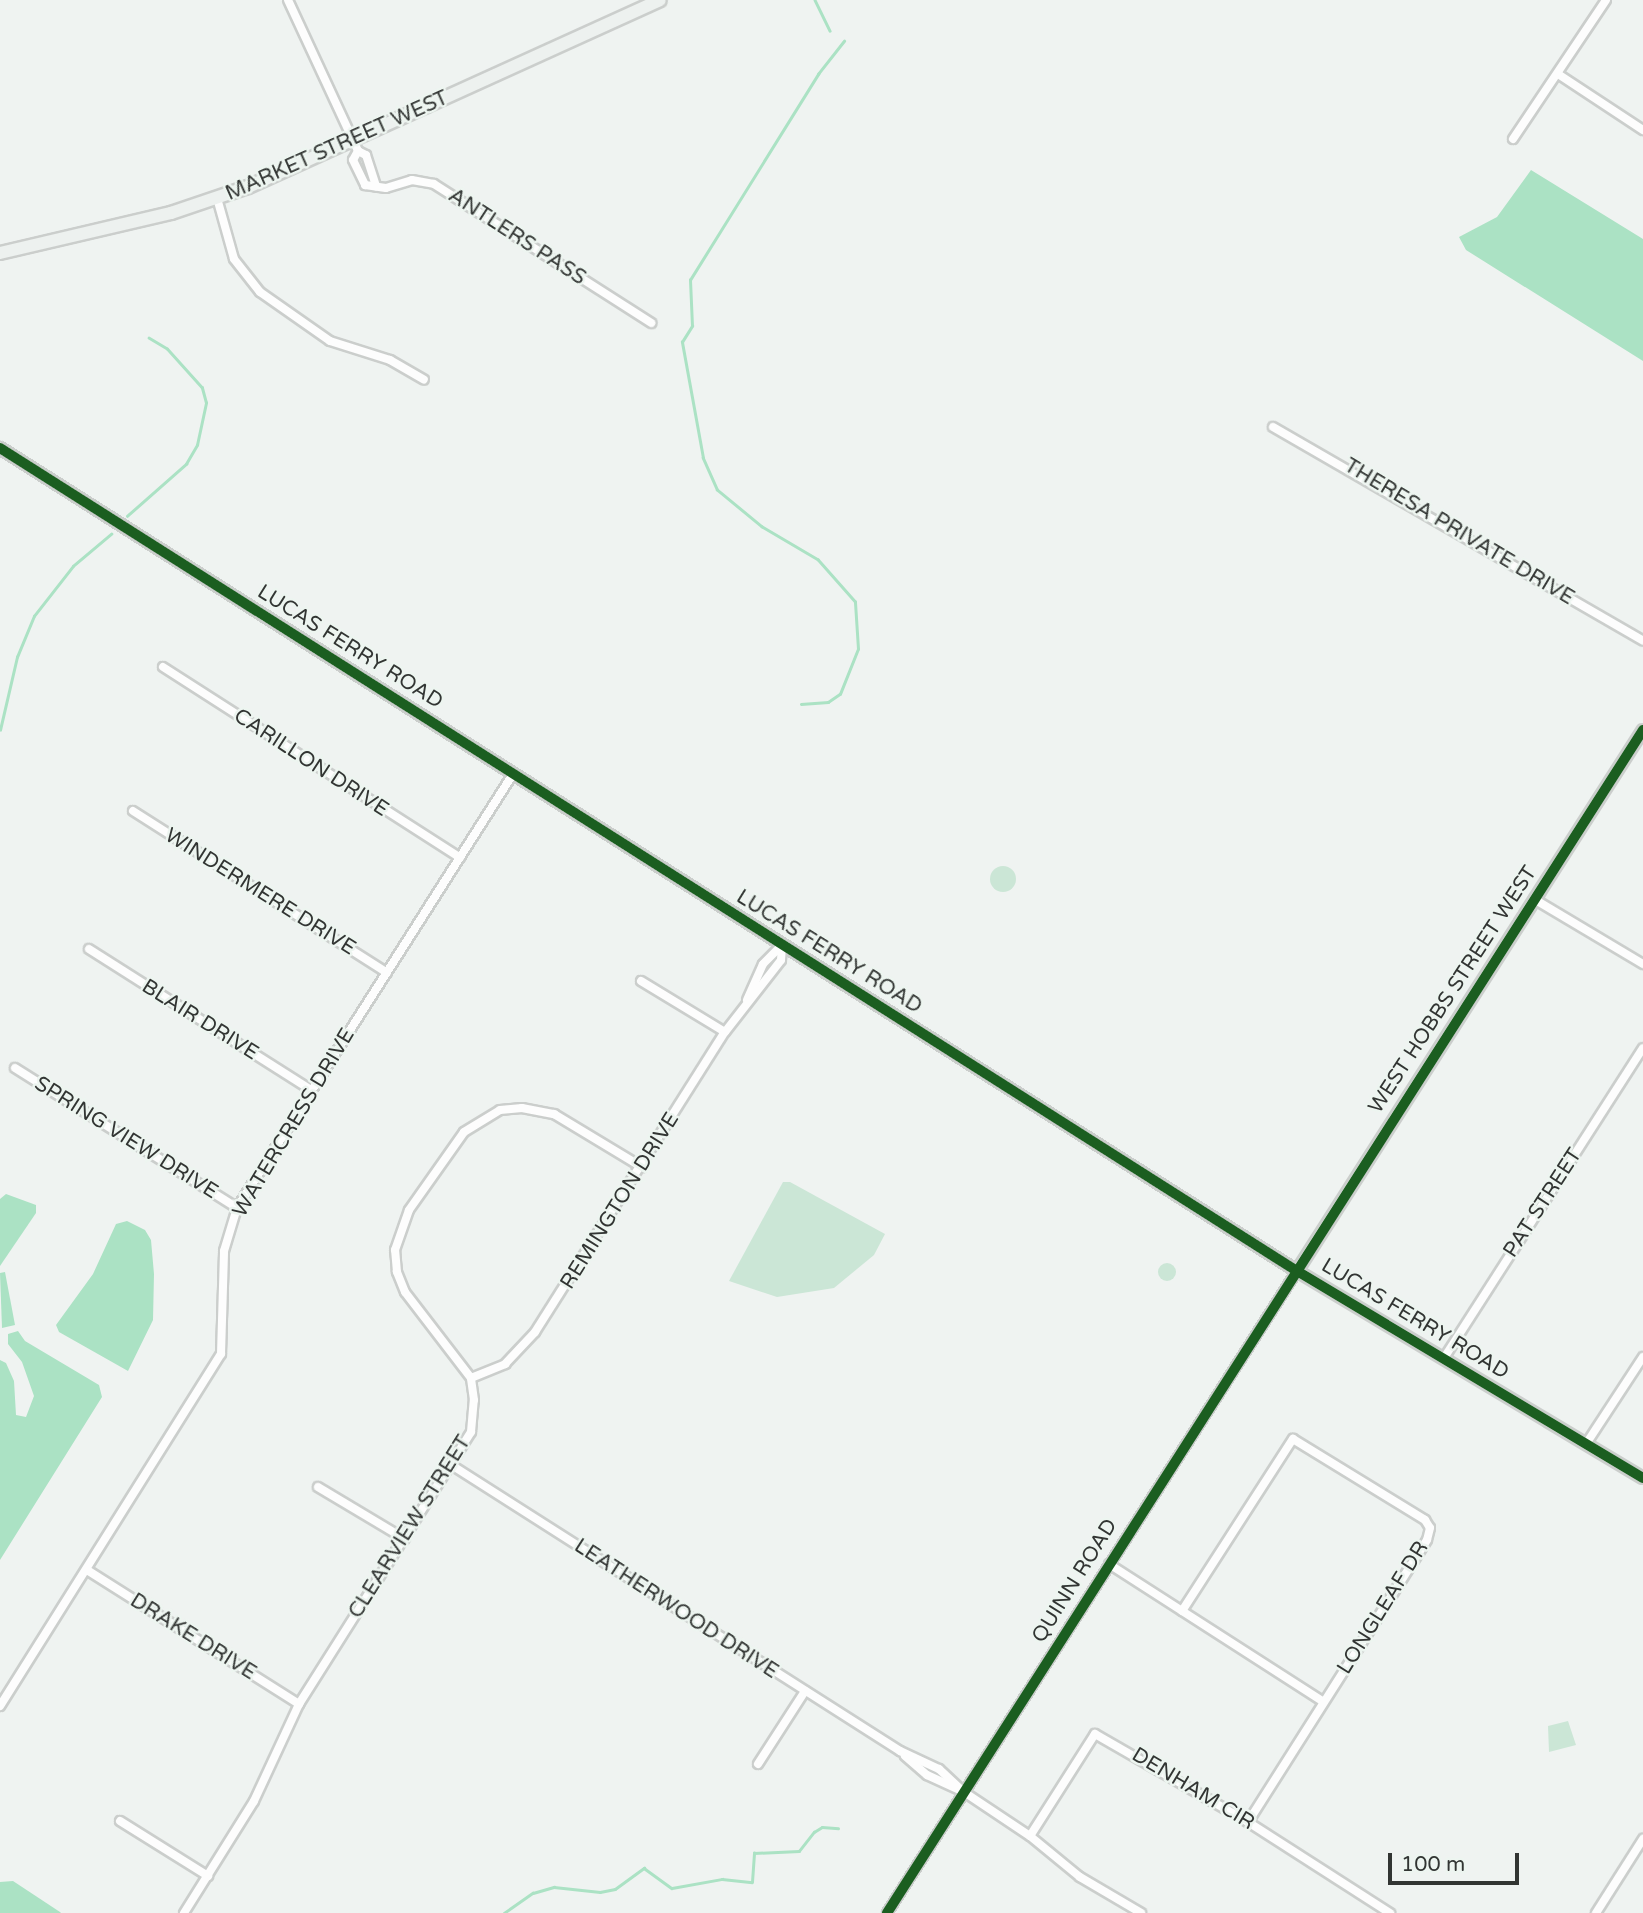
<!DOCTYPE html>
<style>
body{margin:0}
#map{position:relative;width:1643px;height:1913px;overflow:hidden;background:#eff3f1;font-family:"Varela Round",sans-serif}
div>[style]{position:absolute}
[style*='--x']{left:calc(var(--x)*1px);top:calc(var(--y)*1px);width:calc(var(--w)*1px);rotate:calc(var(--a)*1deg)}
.green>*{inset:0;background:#cbe6d6}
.round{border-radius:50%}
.water>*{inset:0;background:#abe2c4}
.stream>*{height:2.5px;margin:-1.25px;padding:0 1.25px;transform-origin:1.25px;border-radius:1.25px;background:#abe2c4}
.roads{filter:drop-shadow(2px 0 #cbcecc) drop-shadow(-2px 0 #cbcecc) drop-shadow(0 2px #cbcecc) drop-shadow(0 -2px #cbcecc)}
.minor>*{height:8px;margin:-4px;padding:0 4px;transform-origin:4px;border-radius:4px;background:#fdfdfd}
.tertiary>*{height:10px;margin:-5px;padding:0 5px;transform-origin:5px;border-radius:5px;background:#fdfdfd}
.secondary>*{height:12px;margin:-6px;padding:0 6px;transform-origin:6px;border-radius:6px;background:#edf1ef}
.cycleway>*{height:10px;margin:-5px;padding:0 5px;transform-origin:5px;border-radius:5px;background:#1b5e20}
span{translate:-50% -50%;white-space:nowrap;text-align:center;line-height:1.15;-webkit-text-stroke:5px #edf5f0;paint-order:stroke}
.street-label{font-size:21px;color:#323533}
.scale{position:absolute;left:1388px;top:1853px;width:131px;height:32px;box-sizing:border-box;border:4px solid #323533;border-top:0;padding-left:9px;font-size:21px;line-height:24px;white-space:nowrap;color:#323533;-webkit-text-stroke:5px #edf5f0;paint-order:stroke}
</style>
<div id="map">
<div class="green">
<i class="round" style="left:990px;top:866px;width:26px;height:26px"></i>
<i style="clip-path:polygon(783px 1182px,790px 1182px,885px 1234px,874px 1255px,834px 1288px,777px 1297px,729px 1281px)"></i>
<i class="round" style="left:1158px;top:1263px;width:18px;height:18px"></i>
<i style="clip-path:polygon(1568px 1721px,1576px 1745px,1549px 1752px,1548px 1726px)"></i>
</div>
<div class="water">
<i style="clip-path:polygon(1531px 170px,1643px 239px,1643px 361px,1466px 250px,1459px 237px,1497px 217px)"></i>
<i style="clip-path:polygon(6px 1194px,36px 1205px,36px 1213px,0 1266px,0 1199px)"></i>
<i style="clip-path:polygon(127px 1221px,145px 1230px,151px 1240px,154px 1274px,153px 1320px,128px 1371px,59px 1332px,56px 1325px,93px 1274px,116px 1224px)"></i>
<i style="clip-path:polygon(5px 1272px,15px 1325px,2px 1328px,0 1273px)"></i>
<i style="clip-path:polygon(18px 1331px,25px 1341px,99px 1385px,102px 1397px,0 1560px,0 1360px,6px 1363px,14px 1381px,16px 1415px,26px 1417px,34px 1396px,22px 1362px,8px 1344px,8px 1334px)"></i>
<i style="clip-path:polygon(13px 1881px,60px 1912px,61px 1913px,0 1913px,0 1882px)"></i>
</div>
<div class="stream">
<i style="--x:815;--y:0;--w:34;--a:64"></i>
<i style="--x:127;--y:516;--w:79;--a:-41.4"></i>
<i style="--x:186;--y:464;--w:22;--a:-60"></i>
<i style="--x:197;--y:445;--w:43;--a:-77.9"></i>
<i style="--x:206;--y:403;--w:16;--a:-105"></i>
<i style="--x:202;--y:388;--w:52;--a:-131.9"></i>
<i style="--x:167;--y:349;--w:21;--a:-149"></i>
<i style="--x:801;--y:704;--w:27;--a:-4"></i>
<i style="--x:828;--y:702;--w:14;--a:-34"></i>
<i style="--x:840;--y:694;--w:48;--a:-68.2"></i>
<i style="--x:858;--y:649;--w:47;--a:-93.7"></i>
<i style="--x:855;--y:602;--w:56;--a:-131.4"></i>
<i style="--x:818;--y:560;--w:65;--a:-149.5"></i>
<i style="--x:762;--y:527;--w:58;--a:-140.6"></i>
<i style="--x:717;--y:490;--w:35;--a:-114"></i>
<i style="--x:703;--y:458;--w:118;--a:-100.3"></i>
<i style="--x:682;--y:342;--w:19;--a:-58"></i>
<i style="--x:692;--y:326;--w:46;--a:-92.5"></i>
<i style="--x:690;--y:280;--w:243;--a:-58.1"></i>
<i style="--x:818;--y:74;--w:42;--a:-51.8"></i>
<i style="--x:0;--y:730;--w:75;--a:-76.9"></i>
<i style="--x:17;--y:657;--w:44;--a:-67.5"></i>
<i style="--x:34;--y:616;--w:63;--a:-52"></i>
<i style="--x:73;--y:566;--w:50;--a:-40.1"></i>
<i style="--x:504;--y:1913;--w:35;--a:-35"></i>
<i style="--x:533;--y:1893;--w:22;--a:-16"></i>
<i style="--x:554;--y:1887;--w:46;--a:6.2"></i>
<i style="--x:600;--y:1892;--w:15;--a:-11"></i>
<i style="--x:615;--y:1889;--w:36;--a:-36"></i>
<i style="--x:644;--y:1868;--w:34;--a:36"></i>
<i style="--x:672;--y:1888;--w:51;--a:-10.2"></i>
<i style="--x:722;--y:1879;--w:30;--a:6"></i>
<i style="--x:752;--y:1882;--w:29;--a:-86"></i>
<i style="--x:754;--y:1853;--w:45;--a:-2.5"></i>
<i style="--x:799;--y:1851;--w:24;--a:-52"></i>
<i style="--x:814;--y:1832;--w:9;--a:-32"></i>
<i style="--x:822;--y:1827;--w:16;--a:4"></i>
</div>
<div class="roads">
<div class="minor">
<i style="--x:288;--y:0;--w:166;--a:65.1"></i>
<i style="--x:358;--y:151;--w:9;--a:27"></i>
<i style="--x:366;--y:155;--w:33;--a:72"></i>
<i style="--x:1558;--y:74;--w:102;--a:33.4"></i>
<i style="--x:1513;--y:139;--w:167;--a:-56.2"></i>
<i style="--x:358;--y:151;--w:10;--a:119"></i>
<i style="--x:353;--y:160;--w:28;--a:64"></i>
<i style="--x:365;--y:185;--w:21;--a:8"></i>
<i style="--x:386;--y:188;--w:27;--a:-17"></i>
<i style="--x:412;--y:180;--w:22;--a:10"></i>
<i style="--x:434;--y:184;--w:258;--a:32.6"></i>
<i style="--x:217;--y:198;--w:63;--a:74.4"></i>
<i style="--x:234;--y:259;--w:42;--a:51.8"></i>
<i style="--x:260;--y:292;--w:85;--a:35"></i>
<i style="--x:330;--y:341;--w:63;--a:17.6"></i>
<i style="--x:390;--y:360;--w:39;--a:30"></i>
<i style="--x:1273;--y:427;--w:427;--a:30"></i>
<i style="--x:163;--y:667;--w:353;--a:32.7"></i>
<i style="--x:133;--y:811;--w:301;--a:32.5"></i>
<i style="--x:1534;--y:899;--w:127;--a:30.8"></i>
<i style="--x:89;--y:949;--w:263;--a:32.4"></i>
<i style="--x:641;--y:981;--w:98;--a:31.3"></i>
<i style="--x:747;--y:1000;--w:39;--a:-66"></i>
<i style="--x:763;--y:964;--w:27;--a:-45"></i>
<i style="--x:15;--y:1068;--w:262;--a:32.2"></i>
<i style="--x:1444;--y:1358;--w:368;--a:-57.3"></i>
<i style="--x:471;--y:1378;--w:37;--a:-22"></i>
<i style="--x:505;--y:1364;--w:44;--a:-46.8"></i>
<i style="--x:535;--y:1332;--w:355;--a:-57.7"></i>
<i style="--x:725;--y:1032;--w:91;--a:-52.1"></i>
<i style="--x:781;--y:960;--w:15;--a:-86"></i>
<i style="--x:1586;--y:1444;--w:104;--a:-56.8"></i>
<i style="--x:453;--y:1466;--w:530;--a:32.52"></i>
<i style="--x:900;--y:1751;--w:43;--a:24.8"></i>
<i style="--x:939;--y:1769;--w:34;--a:43"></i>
<i style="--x:318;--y:1487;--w:101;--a:30.9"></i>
<i style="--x:1109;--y:1564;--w:255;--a:32.7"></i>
<i style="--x:87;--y:1570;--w:251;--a:32.3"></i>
<i style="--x:1182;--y:1611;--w:205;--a:-57.2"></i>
<i style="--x:1293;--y:1439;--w:155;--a:31.5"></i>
<i style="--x:1425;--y:1520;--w:9;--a:58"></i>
<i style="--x:1430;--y:1528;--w:12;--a:104"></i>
<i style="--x:1427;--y:1540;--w:334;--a:122.4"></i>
<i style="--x:0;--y:1706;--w:416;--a:-57.9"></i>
<i style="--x:221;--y:1354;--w:103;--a:-88.3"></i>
<i style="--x:224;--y:1251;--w:45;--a:-73.2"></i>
<i style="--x:237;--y:1208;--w:514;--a:-57.55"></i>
<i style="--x:905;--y:1756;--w:29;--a:41"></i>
<i style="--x:927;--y:1775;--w:41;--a:24.7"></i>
<i style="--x:964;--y:1792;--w:79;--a:33.7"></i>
<i style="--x:1030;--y:1836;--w:65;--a:39.4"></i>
<i style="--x:1080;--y:1877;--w:71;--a:30.5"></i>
<i style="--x:758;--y:1764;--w:87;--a:-57.2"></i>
<i style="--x:120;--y:1821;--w:104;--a:32"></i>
<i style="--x:1030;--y:1836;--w:121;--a:-57.5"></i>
<i style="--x:1095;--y:1734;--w:177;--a:29.9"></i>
<i style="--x:1248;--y:1822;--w:169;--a:32.7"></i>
<i style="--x:184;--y:1913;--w:132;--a:-58"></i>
<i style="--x:254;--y:1801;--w:107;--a:-65.1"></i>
<i style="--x:299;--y:1704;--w:322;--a:-57.7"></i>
<i style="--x:471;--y:1432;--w:32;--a:-85"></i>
<i style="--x:474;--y:1400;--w:22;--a:-98"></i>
<i style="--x:471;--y:1378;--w:108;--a:-127.5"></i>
<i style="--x:405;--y:1292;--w:22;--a:-112"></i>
<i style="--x:397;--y:1272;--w:22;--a:-95"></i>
<i style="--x:395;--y:1250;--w:42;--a:-70.7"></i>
<i style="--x:409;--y:1210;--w:95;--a:-54.8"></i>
<i style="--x:464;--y:1132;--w:42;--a:-31.4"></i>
<i style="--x:500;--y:1110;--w:22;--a:-5"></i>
<i style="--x:522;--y:1108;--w:33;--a:11"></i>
<i style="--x:554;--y:1114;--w:103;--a:31.1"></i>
<i style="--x:887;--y:1913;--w:762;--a:-57.44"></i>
<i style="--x:1596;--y:1913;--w:88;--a:-57.6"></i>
</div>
<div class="tertiary">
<i style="--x:0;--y:448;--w:1536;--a:32.4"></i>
<i style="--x:1297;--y:1271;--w:403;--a:30.9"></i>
<i style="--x:1297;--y:1271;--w:642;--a:-57.4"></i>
</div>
<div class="secondary">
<i style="--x:0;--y:253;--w:176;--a:-13.2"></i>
<i style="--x:171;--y:213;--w:81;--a:-18.7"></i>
<i style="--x:248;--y:187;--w:452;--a:-24.4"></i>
</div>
</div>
<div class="cycleway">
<i style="--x:0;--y:448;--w:1536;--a:32.4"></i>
<i style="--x:1297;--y:1271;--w:403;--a:30.9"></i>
<i style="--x:887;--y:1913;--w:1404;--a:-57.42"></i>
</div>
<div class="street-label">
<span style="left:337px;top:146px;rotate:-24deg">MARKET STREET WEST</span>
<span style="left:517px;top:237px;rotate:33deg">ANTLERS PASS</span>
<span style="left:1459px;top:532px;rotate:31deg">THERESA PRIVATE DRIVE</span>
<span style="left:350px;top:647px;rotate:32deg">LUCAS FERRY ROAD</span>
<span style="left:311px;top:763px;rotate:33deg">CARILLON DRIVE</span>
<span style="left:260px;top:892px;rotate:32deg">WINDERMERE DRIVE</span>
<span style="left:829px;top:952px;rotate:32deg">LUCAS FERRY ROAD</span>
<span style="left:1453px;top:990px;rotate:-57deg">WEST HOBBS STREET WEST</span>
<span style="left:200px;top:1020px;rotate:32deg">BLAIR DRIVE</span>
<span style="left:294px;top:1123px;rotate:-59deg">WATERCRESS DRIVE</span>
<span style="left:126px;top:1138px;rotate:32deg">SPRING VIEW DRIVE</span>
<span style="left:620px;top:1201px;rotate:-58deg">REMINGTON DRIVE</span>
<span style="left:1543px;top:1203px;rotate:-57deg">PAT STREET</span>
<span style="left:1415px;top:1319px;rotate:31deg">LUCAS FERRY ROAD</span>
<span style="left:410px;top:1527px;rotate:-58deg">CLEARVIEW STREET</span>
<span style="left:1075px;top:1581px;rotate:-58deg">QUINN ROAD</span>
<span style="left:1383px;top:1608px;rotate:-58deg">LONGLEAF DR</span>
<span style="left:676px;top:1609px;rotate:33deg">LEATHERWOOD DRIVE</span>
<span style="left:193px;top:1637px;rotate:32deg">DRAKE DRIVE</span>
<span style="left:1193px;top:1789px;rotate:31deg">DENHAM CIR</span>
</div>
<div class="scale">100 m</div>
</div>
